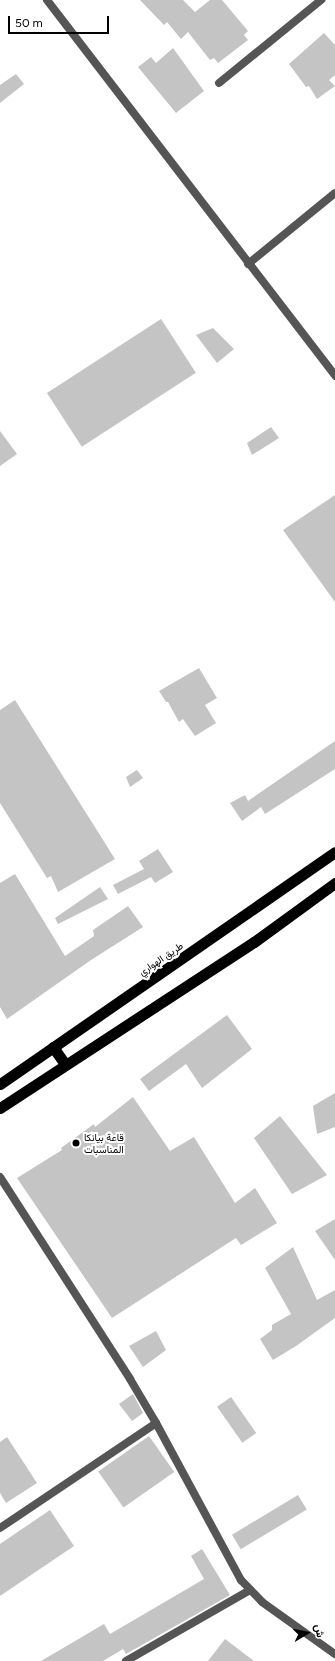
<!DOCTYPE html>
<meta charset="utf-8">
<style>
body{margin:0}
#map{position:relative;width:335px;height:1661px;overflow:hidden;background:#fff;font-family:Figtree,Vazirmatn,sans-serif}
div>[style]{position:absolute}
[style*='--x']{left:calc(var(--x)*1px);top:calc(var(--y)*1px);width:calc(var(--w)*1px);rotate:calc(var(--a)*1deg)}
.building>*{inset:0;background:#c4c4c4;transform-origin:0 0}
.minor>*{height:8px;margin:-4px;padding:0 4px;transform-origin:4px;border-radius:4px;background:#555}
.trunk>*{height:11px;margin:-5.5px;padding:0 5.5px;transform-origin:5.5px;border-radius:5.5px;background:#000}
.dots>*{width:11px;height:11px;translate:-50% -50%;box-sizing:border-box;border:2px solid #fff;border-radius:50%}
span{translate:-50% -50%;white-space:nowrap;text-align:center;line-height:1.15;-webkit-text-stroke:4px #fff;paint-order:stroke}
.street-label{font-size:10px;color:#000}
.poi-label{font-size:10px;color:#000}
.left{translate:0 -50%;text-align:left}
.north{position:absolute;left:287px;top:1613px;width:40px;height:40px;-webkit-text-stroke:3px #fff;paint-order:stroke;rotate:80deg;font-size:11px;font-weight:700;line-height:16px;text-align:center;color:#000}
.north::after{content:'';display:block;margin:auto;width:14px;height:18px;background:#000;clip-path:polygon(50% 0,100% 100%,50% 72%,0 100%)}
.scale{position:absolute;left:8px;top:16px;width:101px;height:18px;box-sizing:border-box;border:2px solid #000;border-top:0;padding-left:5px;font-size:12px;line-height:14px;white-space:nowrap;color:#000;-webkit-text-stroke:3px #fff;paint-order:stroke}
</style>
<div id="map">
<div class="building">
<i style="clip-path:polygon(140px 0,183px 0,195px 12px,210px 0,222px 0,248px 31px,244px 35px,248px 40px,218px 63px,214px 58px,210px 60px,188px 32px,181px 39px,167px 22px,164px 25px)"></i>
<i style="clip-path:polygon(324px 33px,335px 45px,335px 75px,329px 80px,335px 86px,317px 99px,309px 86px,306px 87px,289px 64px)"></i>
<i style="clip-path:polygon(173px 48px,204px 91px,176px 113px,138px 67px,151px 57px,156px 63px)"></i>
<i style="clip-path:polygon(16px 74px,24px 84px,0 103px,0 85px)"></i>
<i style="left:161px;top:319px;width:64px;height:136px;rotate:57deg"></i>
<i style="clip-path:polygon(213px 328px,234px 349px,217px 363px,196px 335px)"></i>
<i style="clip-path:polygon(271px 427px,279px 438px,252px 455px,247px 443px)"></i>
<i style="clip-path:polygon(0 431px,17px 454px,0 466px)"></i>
<i style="clip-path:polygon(335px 495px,335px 602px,283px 530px)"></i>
<i style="clip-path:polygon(199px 668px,217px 698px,205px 705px,216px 723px,195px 736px,183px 719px,179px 722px,168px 702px,166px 702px,159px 691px)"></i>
<i style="clip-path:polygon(15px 700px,115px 859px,58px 892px,51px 876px,47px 878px,0 803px,0 710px)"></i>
<i style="clip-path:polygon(335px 741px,335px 769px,265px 814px,261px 807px,242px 821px,230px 803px,245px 795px,248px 801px)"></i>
<i style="clip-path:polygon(137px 770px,143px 778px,130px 787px,126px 777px)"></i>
<i style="clip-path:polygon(158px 849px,173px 872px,155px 883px,151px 877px,118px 894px,113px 885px,144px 869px,139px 861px)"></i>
<i style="clip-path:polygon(15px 874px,65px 956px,94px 936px,93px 930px,128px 906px,143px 927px,91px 960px,7px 1019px,0 1007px,0 883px)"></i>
<i style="clip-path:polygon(100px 887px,108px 899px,58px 924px,55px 918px)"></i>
<i style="clip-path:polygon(227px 1015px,252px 1049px,202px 1088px,186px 1064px,149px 1091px,140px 1079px)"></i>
<i style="clip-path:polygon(335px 1093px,335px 1127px,317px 1134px,313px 1106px)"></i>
<i style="clip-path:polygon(133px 1097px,170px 1151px,194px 1137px,235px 1203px,255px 1188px,277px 1223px,241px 1245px,236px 1238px,112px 1318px,17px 1178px,62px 1150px,61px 1148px,94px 1124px,95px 1127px)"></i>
<i style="clip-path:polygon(280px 1116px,327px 1175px,292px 1194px,254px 1138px)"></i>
<i style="clip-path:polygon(335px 1219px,335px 1260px,315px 1231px)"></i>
<i style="clip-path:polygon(293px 1247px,317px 1300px,335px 1290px,335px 1318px,296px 1346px,273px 1360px,260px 1339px,272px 1330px,272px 1325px,291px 1314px,265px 1268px)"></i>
<i style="clip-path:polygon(156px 1331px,166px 1350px,143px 1367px,129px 1346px)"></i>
<i style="clip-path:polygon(133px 1394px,143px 1413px,132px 1421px,119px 1404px)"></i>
<i style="left:231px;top:1397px;width:44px;height:17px;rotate:55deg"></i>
<i style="left:149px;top:1436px;width:44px;height:62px;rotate:55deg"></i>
<i style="clip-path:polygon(7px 1437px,37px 1483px,6px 1503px,0 1493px,0 1442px)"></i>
<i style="left:298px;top:1495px;width:17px;height:77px;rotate:59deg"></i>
<i style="clip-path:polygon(50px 1510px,74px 1546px,0 1596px,0 1544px)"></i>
<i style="clip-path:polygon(202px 1549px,230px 1595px,126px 1654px,123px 1649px,103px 1661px,41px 1661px,104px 1624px,110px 1634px,204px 1579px,191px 1556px)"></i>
<i style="clip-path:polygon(225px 1639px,254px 1661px,208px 1661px)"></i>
</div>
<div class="minor">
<i style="--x:47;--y:0;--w:474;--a:52.5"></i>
<i style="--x:219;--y:83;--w:132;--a:-39.1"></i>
<i style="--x:248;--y:264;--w:112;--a:-39.2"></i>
<i style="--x:0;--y:1177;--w:240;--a:57.2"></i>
<i style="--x:130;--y:1379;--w:51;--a:59.4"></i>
<i style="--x:156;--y:1423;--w:179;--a:61.6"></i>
<i style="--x:241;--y:1580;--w:30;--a:46"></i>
<i style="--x:262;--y:1602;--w:90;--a:35.5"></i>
<i style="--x:0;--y:1528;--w:188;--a:-33.9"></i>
<i style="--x:126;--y:1661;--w:143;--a:-29.8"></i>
</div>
<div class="trunk">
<i style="--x:53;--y:1047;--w:21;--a:55"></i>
<i style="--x:0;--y:1084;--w:407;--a:-34.7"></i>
<i style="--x:0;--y:1108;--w:303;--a:-33.2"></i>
<i style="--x:254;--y:942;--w:100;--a:-36.1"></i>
</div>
<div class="dots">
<i style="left:76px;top:1143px;background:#000"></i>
</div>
<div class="street-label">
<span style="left:161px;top:959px;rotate:-34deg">طريق الهواري</span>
</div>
<div class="poi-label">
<span class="left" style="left:84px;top:1143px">قاعة بيانكا<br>المناسبات</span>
</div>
<div class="north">ش</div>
<div class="scale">50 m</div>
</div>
